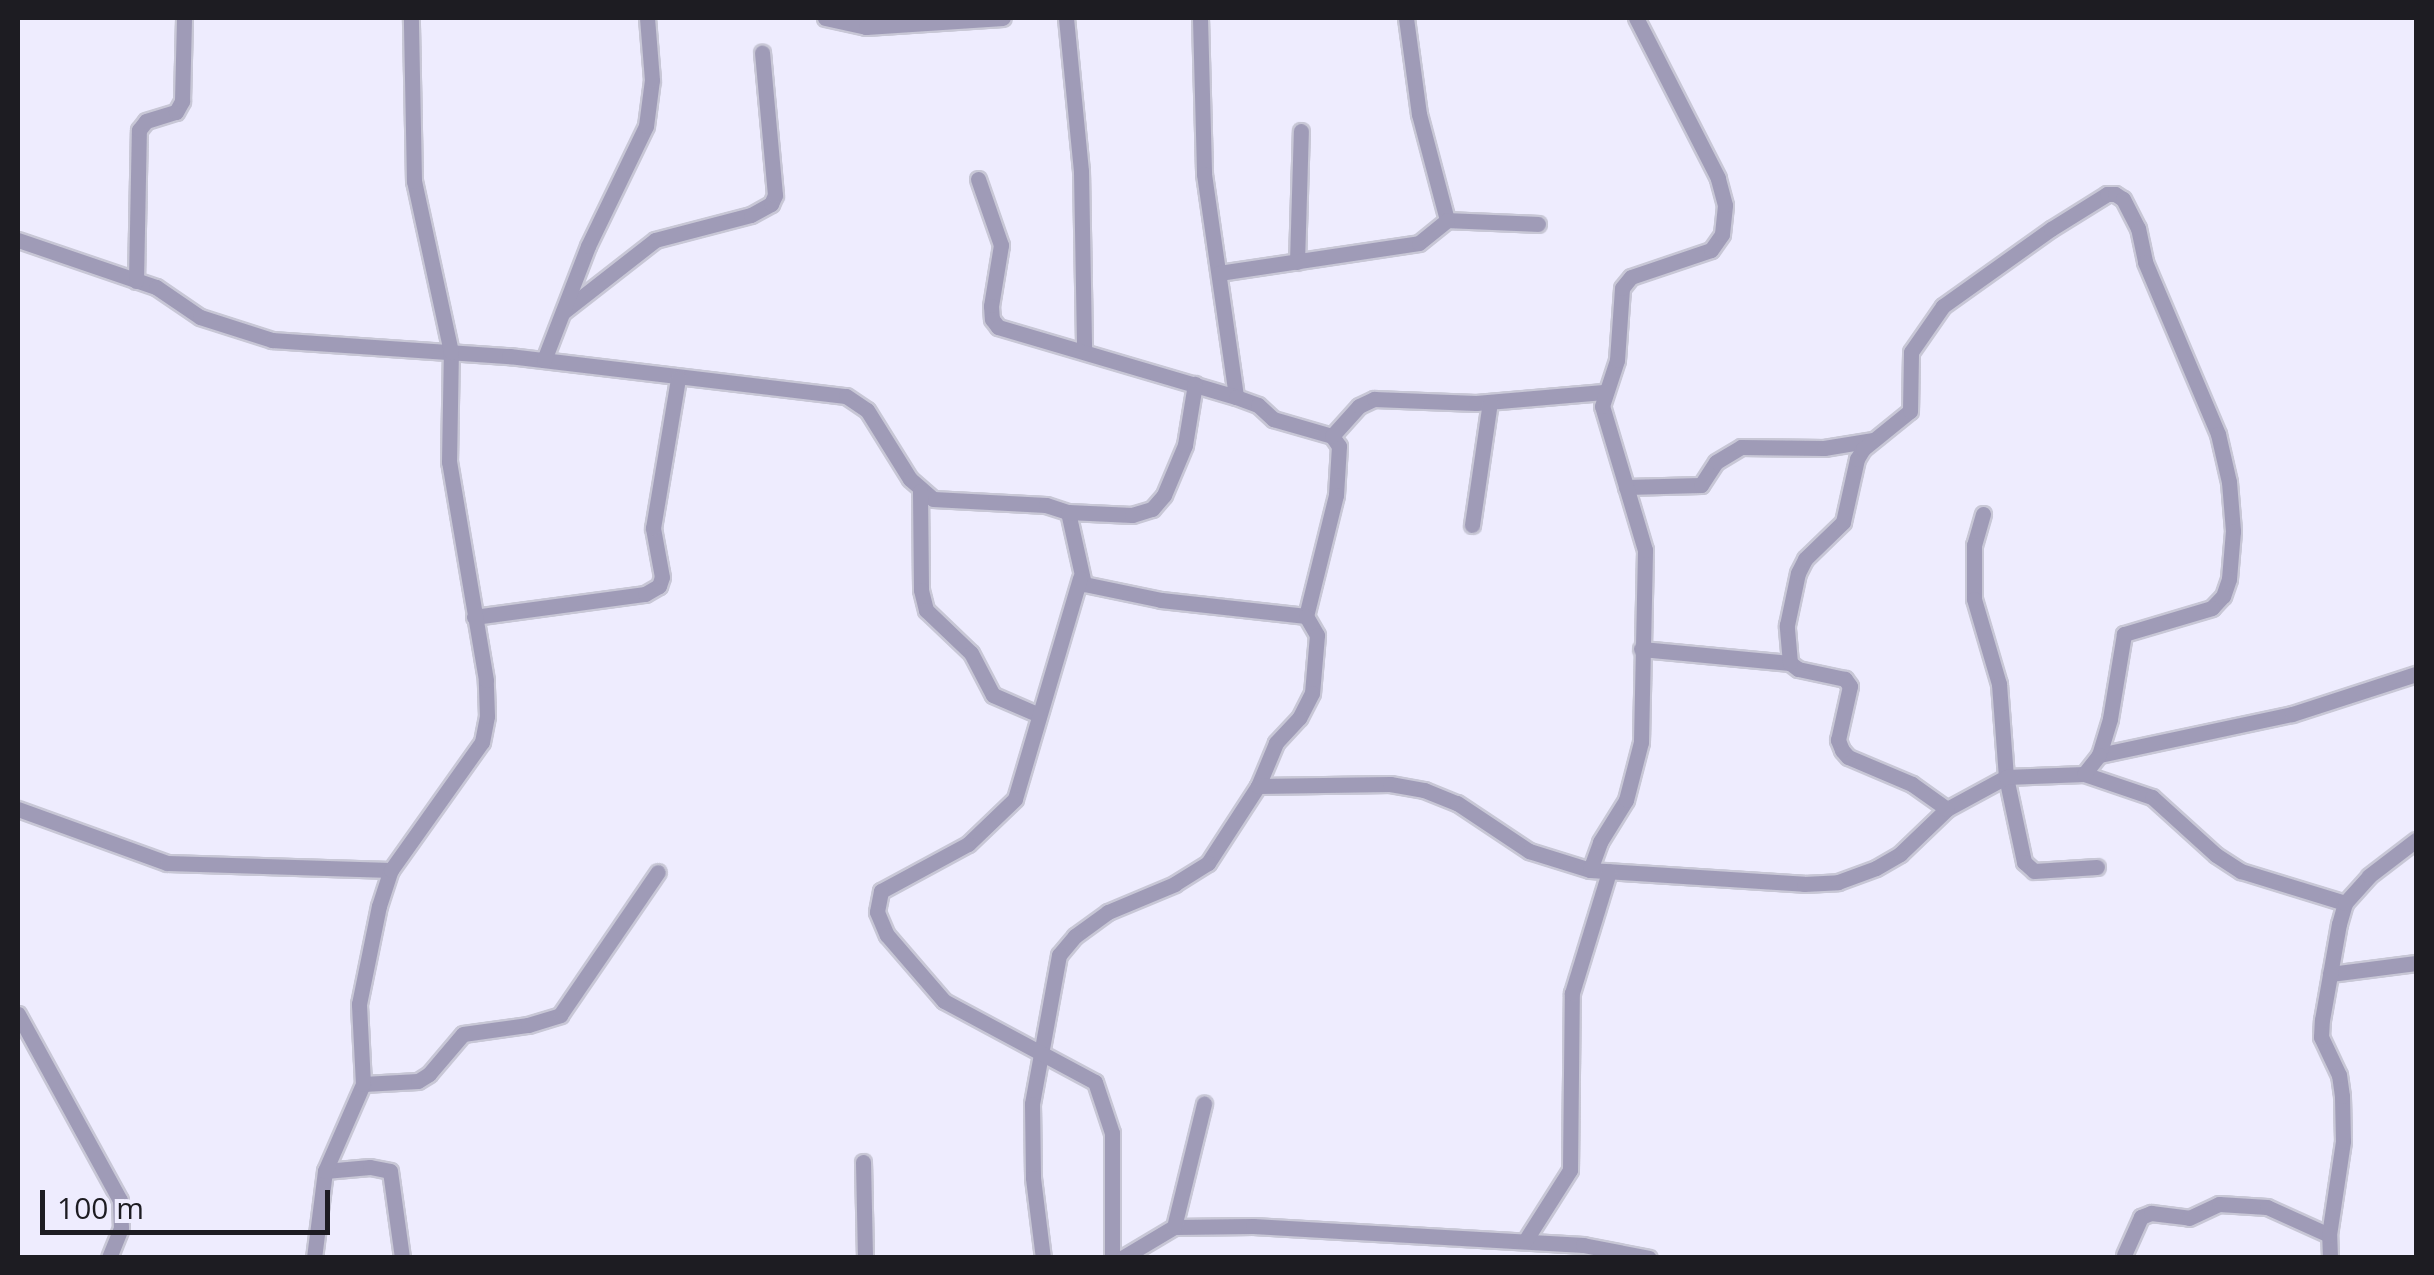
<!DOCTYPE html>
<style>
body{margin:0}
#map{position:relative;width:2434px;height:1275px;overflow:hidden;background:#eeecfe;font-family:"Open Sans",sans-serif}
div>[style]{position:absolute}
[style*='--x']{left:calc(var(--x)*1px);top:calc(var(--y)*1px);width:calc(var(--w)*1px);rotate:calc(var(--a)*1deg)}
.roads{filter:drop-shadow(2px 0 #c8c7d6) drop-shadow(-2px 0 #c8c7d6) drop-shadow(0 2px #c8c7d6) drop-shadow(0 -2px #c8c7d6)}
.minor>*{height:15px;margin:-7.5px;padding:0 7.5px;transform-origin:7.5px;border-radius:7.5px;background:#9f9bb7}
span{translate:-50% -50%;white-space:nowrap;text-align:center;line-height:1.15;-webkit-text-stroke:10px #eeecfe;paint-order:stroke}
.frame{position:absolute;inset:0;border:20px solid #1d1c22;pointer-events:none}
.scale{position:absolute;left:40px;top:1190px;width:290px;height:45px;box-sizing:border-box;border:5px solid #1d1c22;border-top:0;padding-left:12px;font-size:30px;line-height:35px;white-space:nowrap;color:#1d1c22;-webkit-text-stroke:8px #eeecfe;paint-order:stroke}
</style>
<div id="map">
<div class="roads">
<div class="minor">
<i style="--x:825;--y:18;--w:42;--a:12.4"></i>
<i style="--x:866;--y:27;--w:137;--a:-3.8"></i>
<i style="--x:1066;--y:18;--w:154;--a:84.4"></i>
<i style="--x:1081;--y:171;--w:178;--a:89"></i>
<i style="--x:1200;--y:18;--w:156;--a:88.5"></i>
<i style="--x:1204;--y:174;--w:225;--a:81.8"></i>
<i style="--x:1406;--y:18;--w:97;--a:82.3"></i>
<i style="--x:1419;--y:114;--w:110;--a:75.2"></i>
<i style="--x:1447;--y:220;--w:91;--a:2.5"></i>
<i style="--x:978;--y:179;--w:70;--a:70.8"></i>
<i style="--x:1001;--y:245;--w:62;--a:99.3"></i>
<i style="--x:991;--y:306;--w:13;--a:86"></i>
<i style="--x:992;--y:319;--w:10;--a:53"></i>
<i style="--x:998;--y:327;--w:248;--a:16.4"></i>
<i style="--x:1236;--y:397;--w:23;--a:20"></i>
<i style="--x:1258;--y:405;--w:21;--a:43"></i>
<i style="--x:1273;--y:419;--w:61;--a:16.1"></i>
<i style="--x:1332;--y:436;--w:12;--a:55"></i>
<i style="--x:1339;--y:446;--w:49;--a:93.5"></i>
<i style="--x:1336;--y:495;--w:125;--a:103.9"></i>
<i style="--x:18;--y:240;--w:146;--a:18.8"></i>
<i style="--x:156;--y:287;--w:53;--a:34.3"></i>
<i style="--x:200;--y:317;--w:76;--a:17.7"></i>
<i style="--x:272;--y:340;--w:238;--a:3.9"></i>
<i style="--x:509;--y:356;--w:339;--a:6.8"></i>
<i style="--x:846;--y:396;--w:25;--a:34"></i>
<i style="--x:867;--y:410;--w:81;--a:58.1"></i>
<i style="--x:910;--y:479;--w:30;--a:41"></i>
<i style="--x:933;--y:499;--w:113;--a:3"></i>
<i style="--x:1046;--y:505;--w:23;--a:18"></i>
<i style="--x:1068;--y:512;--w:74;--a:77.5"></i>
<i style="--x:1084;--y:584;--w:79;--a:11.7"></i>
<i style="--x:1161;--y:600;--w:146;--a:6.3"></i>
<i style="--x:1306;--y:616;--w:22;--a:60"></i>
<i style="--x:1317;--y:635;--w:58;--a:94.9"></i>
<i style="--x:1312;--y:693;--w:28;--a:117"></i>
<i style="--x:1299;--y:718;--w:34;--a:133"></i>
<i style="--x:1276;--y:743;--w:47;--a:112.7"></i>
<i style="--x:1258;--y:786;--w:92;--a:123"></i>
<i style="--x:1208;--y:863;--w:39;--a:148"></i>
<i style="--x:1175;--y:884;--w:73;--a:157.3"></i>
<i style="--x:1108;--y:912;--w:41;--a:144"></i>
<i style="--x:1075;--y:936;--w:25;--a:130"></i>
<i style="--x:1059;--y:955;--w:151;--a:100.3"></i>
<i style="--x:1032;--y:1104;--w:74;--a:89.2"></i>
<i style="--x:1033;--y:1178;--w:81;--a:82.9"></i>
<i style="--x:1297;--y:262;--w:131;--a:-88.3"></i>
<i style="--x:1219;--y:273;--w:202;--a:-8.5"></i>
<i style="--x:1419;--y:243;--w:36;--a:-39"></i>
<i style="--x:136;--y:281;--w:151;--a:-88.9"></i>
<i style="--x:139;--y:130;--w:11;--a:-52"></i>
<i style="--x:146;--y:121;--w:31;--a:-17"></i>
<i style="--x:176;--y:112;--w:13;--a:-61"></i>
<i style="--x:182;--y:101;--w:83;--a:-88.6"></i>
<i style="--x:563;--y:312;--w:117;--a:-38"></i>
<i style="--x:655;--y:240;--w:99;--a:-14.6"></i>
<i style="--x:751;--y:215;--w:23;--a:-29"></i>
<i style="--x:771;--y:204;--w:10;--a:-66"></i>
<i style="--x:775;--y:195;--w:143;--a:-95.2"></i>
<i style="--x:544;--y:360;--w:122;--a:-68.9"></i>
<i style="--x:588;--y:246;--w:133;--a:-64.2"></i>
<i style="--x:646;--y:126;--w:46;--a:-82.6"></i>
<i style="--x:652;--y:80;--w:62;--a:-94.6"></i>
<i style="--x:1332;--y:436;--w:40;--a:-48"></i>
<i style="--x:1359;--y:406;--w:17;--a:-25"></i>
<i style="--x:1374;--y:399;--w:102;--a:2.2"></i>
<i style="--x:1476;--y:403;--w:128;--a:-4.9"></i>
<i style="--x:1626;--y:487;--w:75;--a:-1.5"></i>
<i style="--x:1701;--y:485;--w:27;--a:-57"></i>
<i style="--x:1716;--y:462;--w:29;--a:-31"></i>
<i style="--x:1741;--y:447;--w:83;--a:0.7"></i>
<i style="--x:1824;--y:448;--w:50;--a:-9.3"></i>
<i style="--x:920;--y:491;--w:99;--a:89.4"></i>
<i style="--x:921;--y:590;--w:21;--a:76"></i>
<i style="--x:926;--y:610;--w:62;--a:43.7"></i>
<i style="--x:971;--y:653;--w:47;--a:62.4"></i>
<i style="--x:993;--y:695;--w:50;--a:23.5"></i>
<i style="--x:1068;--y:512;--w:64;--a:2.7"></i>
<i style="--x:1132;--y:515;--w:21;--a:-17"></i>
<i style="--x:1152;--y:509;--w:18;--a:-49"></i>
<i style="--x:1164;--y:495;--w:54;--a:-67.2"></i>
<i style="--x:1185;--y:445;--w:62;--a:-80.7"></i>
<i style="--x:1983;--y:514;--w:32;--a:106"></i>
<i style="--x:1974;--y:545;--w:54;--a:90"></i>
<i style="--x:1974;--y:599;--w:89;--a:73.6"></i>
<i style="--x:1999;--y:684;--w:93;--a:85.7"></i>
<i style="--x:2006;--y:777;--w:87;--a:78"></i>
<i style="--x:2024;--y:862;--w:13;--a:42"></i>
<i style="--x:2034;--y:871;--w:63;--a:-3.6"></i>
<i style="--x:1472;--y:525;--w:124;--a:-81.7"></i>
<i style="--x:1080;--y:578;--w:230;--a:106.4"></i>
<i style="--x:1015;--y:799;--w:65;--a:136.2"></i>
<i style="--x:968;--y:844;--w:99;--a:151.6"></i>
<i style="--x:881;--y:891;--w:21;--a:101"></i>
<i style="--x:877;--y:912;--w:25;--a:67"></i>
<i style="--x:887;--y:935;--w:87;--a:49.2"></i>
<i style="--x:944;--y:1001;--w:171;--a:28.2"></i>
<i style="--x:1095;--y:1082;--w:54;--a:71.6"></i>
<i style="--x:1112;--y:1133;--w:125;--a:90"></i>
<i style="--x:474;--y:617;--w:173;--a:-7.7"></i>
<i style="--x:645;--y:594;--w:16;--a:-30"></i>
<i style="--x:659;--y:586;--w:9;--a:-72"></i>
<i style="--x:662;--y:577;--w:50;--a:-100.4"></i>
<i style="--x:653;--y:528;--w:152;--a:-80.5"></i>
<i style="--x:1641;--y:649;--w:150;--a:5.4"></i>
<i style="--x:2099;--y:755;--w:197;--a:-12"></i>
<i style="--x:2292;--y:714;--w:130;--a:-17.9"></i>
<i style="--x:1258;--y:786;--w:132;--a:-0.9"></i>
<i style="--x:1390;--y:784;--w:35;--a:10"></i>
<i style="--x:1424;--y:790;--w:35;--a:22"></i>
<i style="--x:1457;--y:803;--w:87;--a:33.7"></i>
<i style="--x:1529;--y:851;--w:64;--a:17.3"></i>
<i style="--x:1590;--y:870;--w:214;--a:3.7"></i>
<i style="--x:1804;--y:884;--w:34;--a:-3"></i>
<i style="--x:1838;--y:882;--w:40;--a:-20.2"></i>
<i style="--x:1876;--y:868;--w:28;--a:-30"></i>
<i style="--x:1900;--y:854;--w:65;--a:-43.8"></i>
<i style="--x:1947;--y:809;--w:67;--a:-28.5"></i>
<i style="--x:2006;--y:777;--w:78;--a:-2.2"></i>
<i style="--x:2084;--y:774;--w:72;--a:18.7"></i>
<i style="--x:2152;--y:797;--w:86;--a:42.2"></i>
<i style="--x:2216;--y:855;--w:30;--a:33"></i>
<i style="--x:2241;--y:871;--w:109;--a:17.1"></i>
<i style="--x:18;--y:809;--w:158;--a:19.9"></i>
<i style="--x:167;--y:863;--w:224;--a:1.8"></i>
<i style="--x:1947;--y:809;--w:43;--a:-144.5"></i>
<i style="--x:1912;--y:784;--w:69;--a:-157.1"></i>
<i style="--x:1848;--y:757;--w:9;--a:-131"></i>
<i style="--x:1842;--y:750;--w:11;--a:-112"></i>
<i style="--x:1838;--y:740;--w:55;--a:-77.5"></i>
<i style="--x:1850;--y:686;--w:9;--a:-126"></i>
<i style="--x:1845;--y:679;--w:48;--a:-168"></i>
<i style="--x:1798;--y:669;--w:10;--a:-143"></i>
<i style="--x:1790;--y:663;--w:38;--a:-95"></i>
<i style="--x:1787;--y:625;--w:53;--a:-78.1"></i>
<i style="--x:1798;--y:573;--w:16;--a:-63"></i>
<i style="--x:1805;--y:559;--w:53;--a:-44.2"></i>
<i style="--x:1843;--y:522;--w:65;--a:-77.5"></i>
<i style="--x:1857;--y:459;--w:12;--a:-59"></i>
<i style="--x:1863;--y:449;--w:60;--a:-39"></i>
<i style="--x:1910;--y:411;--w:59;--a:-89"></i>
<i style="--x:1911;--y:352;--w:56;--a:-55.2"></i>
<i style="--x:1943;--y:306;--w:133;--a:-35.5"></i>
<i style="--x:2051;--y:229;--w:66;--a:-32"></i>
<i style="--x:2107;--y:194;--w:8;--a:0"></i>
<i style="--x:2115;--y:194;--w:9;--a:32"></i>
<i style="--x:2123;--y:199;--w:33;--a:63"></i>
<i style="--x:2138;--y:228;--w:35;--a:78"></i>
<i style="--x:2145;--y:262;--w:187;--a:67"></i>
<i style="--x:2218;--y:434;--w:49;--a:77.1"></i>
<i style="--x:2229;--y:482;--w:49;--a:85.3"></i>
<i style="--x:2233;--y:531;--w:48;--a:94.8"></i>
<i style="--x:2229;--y:579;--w:18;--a:109"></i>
<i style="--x:2223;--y:596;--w:16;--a:133"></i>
<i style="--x:2212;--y:608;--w:92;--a:163.5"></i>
<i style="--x:2124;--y:634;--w:86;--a:99.4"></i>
<i style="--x:2110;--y:719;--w:38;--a:107"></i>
<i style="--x:2099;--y:755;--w:24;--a:128"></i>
<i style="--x:1590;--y:870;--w:30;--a:-70"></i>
<i style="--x:1600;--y:842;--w:49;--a:-58.2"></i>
<i style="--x:1626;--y:800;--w:60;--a:-75.5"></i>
<i style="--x:1641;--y:742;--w:192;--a:-88.8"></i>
<i style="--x:1645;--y:550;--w:150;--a:-106.6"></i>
<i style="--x:1602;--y:406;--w:48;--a:-71.9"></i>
<i style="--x:1617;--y:360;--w:72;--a:-86"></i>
<i style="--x:1622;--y:288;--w:14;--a:-51"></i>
<i style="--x:1631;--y:277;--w:84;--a:-18.6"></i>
<i style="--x:1711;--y:250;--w:19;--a:-55"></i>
<i style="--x:1722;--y:234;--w:29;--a:-84"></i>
<i style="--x:1725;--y:205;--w:28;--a:-105"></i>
<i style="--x:1718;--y:178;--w:180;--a:-117.1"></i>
<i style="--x:2330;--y:974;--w:87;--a:-7.3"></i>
<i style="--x:18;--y:1014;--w:212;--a:61.3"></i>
<i style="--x:120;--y:1200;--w:28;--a:88"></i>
<i style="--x:121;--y:1228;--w:32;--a:112"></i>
<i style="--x:363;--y:1084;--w:55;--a:-3.1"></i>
<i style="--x:418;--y:1081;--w:13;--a:-32"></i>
<i style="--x:429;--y:1074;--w:52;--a:-49.6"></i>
<i style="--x:463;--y:1034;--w:66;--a:-7.9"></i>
<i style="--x:528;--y:1025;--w:34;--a:-17"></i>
<i style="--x:560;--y:1015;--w:173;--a:-55.6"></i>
<i style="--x:863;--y:1162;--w:96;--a:88.8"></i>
<i style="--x:325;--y:1171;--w:45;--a:-5.1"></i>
<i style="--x:370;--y:1167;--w:20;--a:11"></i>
<i style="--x:390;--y:1171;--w:88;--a:82.1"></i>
<i style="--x:1174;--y:1227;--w:79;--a:-0.7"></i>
<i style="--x:1253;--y:1226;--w:331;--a:3.3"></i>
<i style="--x:1583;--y:1245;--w:67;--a:11.1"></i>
<i style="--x:1525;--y:1241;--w:84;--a:-57.6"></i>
<i style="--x:1570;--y:1170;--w:177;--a:-89.4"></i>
<i style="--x:1572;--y:993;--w:127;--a:-73"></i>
<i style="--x:2124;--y:1255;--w:42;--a:-65.9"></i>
<i style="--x:2141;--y:1217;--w:11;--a:-22"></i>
<i style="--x:2151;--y:1213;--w:38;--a:7"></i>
<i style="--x:2189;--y:1218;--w:33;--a:-25"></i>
<i style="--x:2219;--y:1204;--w:48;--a:3.6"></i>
<i style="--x:2267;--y:1207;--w:68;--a:24.3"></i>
<i style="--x:314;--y:1258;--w:88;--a:-82.8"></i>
<i style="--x:325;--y:1171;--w:95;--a:-66.4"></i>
<i style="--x:363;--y:1084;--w:80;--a:-92.9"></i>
<i style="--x:359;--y:1004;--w:100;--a:-78.5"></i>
<i style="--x:379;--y:906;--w:38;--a:-72"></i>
<i style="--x:391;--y:870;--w:157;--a:-54.6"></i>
<i style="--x:482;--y:742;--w:26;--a:-79"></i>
<i style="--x:487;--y:716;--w:36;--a:-92"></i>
<i style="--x:486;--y:680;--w:221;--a:-99.6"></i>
<i style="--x:449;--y:462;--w:110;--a:-89"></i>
<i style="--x:451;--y:352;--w:175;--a:-102.2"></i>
<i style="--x:414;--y:181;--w:163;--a:-91.1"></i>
<i style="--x:1122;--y:1258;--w:61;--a:-30.8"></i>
<i style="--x:1174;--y:1227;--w:127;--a:-76.3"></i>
<i style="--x:2330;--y:1258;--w:23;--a:-92"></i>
<i style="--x:2329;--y:1235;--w:95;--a:-81.5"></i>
<i style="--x:2343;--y:1141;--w:45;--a:-91.3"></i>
<i style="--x:2342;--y:1096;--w:21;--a:-98"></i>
<i style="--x:2339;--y:1075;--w:42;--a:-115.3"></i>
<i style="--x:2321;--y:1037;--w:17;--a:-87"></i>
<i style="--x:2322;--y:1020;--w:97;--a:-80"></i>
<i style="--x:2339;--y:924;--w:22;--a:-74"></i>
<i style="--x:2345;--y:903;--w:36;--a:-48"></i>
<i style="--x:2369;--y:876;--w:59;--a:-37.5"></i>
</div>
</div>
<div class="frame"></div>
<div class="scale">100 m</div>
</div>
